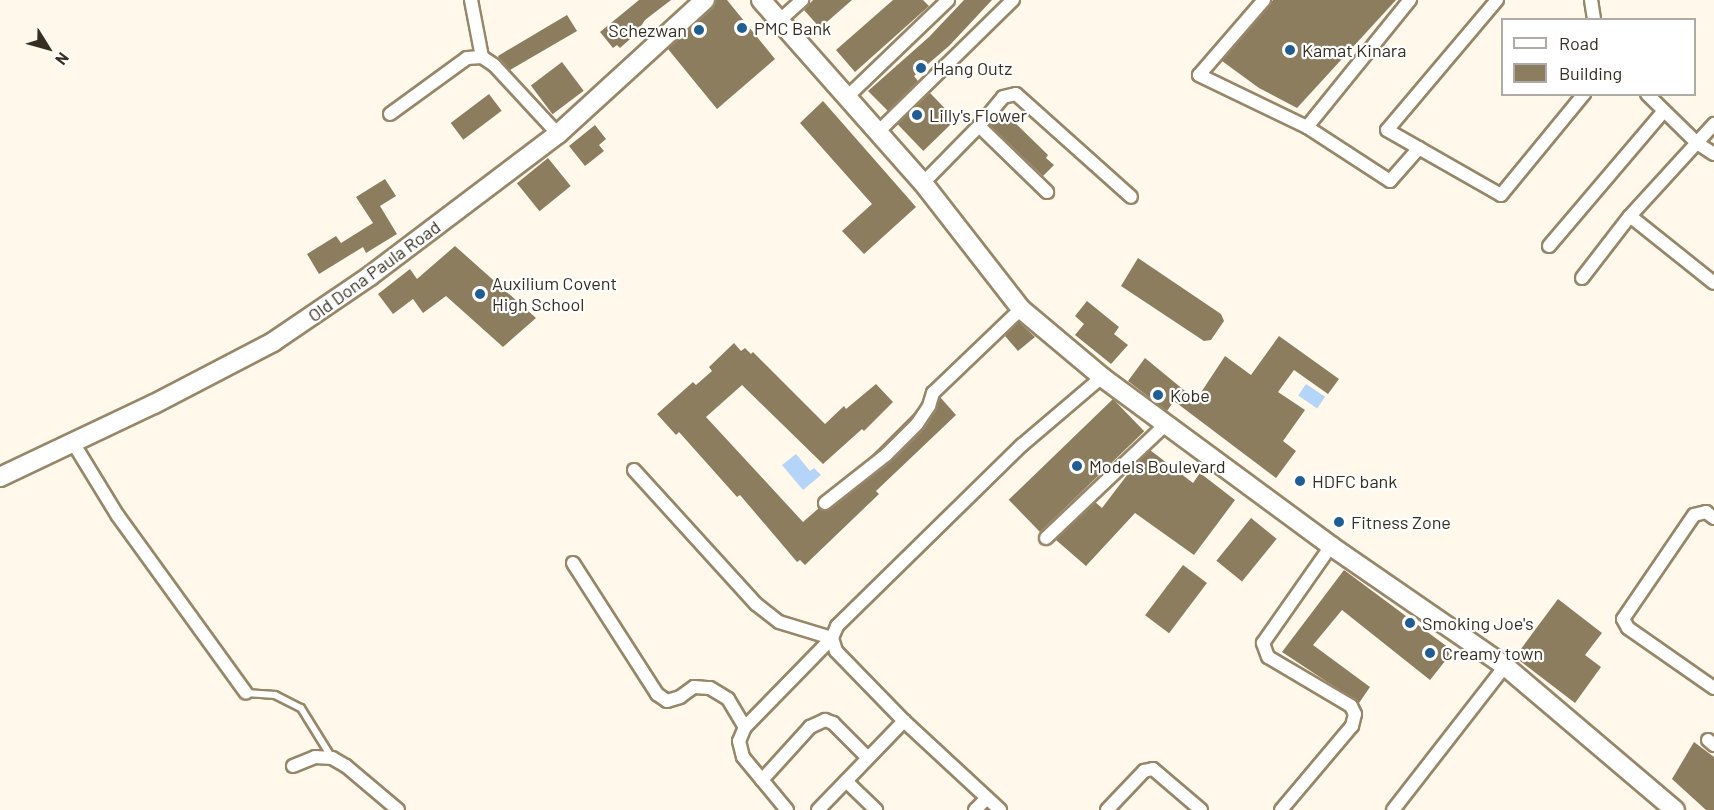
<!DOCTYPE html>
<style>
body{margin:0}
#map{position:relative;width:1714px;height:810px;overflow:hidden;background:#fff8eb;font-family:Barlow,sans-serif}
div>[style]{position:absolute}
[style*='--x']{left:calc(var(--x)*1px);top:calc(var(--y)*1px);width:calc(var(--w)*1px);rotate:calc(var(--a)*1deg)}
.water>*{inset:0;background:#b4d5f7;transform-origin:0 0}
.building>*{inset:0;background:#8d7d5f;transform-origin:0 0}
.roads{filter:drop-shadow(2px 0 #978668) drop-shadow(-2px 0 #978668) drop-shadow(0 2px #978668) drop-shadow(0 -2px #978668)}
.service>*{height:6px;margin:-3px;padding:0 3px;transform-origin:3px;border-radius:3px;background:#fff}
.minor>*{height:12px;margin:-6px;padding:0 6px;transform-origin:6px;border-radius:6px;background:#fff}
.secondary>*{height:18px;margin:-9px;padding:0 9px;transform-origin:9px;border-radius:9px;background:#fff}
.dots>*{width:16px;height:16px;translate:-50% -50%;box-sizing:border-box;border:3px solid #fff;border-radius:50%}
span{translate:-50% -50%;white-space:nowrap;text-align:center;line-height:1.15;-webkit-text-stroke:4.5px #fff;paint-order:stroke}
.poi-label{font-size:18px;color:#352e21}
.left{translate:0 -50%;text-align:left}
.right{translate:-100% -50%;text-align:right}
.street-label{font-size:18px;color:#352e21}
.legend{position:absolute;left:1501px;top:18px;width:195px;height:78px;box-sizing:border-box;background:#fff;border:2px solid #aeaba6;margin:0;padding:8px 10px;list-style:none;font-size:18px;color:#352e21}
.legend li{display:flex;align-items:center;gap:12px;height:30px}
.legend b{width:30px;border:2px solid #aeaba6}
.north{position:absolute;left:18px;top:18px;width:60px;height:60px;-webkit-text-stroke:4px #fff;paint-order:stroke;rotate:127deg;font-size:16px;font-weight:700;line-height:24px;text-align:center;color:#352e21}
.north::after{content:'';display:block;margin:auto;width:21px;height:27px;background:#352e21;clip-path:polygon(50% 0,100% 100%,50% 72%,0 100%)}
</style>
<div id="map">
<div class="water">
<i style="left:1306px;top:384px;width:23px;height:14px;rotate:34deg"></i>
<i style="clip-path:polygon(796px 454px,810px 471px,814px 468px,821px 475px,803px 490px,782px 465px)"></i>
</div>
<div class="building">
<i style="clip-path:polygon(639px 0,671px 0,645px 20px,641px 26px,643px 28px,629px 40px,620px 48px,617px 45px,613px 48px,600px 32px)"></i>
<i style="clip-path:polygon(716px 0,727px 0,775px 59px,717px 109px,668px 49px,713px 8px)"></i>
<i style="clip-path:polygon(813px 0,852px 0,820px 28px,804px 10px)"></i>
<i style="clip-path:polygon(893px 0,923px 0,929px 6px,855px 72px,836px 50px)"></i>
<i style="clip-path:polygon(964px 0,992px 0,949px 46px,914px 76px,918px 81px,888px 111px,868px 91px,929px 37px)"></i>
<i style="clip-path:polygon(1273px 0,1396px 0,1297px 108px,1259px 88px,1222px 61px)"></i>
<i style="clip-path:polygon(567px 15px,577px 31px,510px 70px,499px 58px,498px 56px)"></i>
<i style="left:562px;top:62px;width:36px;height:39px;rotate:53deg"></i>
<i style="left:930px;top:93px;width:37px;height:45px;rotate:46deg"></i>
<i style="left:489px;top:94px;width:21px;height:48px;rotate:53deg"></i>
<i style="clip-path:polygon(823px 101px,916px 207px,864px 254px,842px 231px,872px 204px,800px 123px)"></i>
<i style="clip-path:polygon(1000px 113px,1006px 118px,1008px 116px,1048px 155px,1046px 158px,1054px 165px,1043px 176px,990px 125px)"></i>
<i style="clip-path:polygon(595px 125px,606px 139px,599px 145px,604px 151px,585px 166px,569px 146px)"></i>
<i style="left:548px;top:158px;width:36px;height:40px;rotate:51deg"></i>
<i style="clip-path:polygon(385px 179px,396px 196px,380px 206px,397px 234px,366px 253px,363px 247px,319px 274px,307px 254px,336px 236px,341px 243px,373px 223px,356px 197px)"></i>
<i style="clip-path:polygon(455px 246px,536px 318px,503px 347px,446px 296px,423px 313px,413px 299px,393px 314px,378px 294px,410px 269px,417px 279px)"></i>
<i style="clip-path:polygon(1138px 258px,1221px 314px,1224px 321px,1211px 340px,1204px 341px,1121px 286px)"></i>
<i style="clip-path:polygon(1087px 301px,1119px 327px,1114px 334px,1128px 345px,1111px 364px,1075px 335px,1084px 324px,1075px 316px)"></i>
<i style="clip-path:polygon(1019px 322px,1035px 337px,1018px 351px,1005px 336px)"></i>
<i style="clip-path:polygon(1279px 336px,1339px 379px,1328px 394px,1294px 370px,1278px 392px,1305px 410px,1283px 441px,1296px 451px,1276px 478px,1174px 401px,1167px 411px,1128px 381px,1145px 358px,1196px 400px,1225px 356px,1251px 375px)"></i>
<i style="clip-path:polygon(734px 343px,741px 351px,745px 348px,751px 354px,753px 352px,825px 424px,844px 406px,846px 409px,876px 384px,893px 402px,864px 431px,862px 429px,823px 464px,742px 385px,706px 417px,803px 522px,819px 508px,823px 511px,830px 509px,892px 461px,924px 429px,936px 410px,940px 397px,956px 415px,876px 491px,879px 494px,805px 565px,800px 560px,797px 562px,740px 495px,737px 497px,679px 432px,676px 435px,657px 414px,693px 382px,696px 385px,712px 371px,709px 367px)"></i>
<i style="left:1113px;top:399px;width:45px;height:145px;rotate:46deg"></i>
<i style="clip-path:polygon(916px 411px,911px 419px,881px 449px,868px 459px)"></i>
<i style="clip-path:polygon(1150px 450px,1193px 483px,1200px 473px,1235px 500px,1194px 555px,1135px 513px,1086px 566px,1056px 540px,1095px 502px,1102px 508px,1134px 466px)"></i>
<i style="left:1251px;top:518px;width:33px;height:55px;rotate:39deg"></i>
<i style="left:1183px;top:565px;width:30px;height:63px;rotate:37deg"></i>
<i style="clip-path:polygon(1344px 570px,1453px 651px,1430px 680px,1342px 610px,1313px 645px,1370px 687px,1359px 703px,1282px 652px)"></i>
<i style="clip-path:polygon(1558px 599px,1602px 633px,1585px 655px,1601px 667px,1575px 703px,1515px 657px)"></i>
<i style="clip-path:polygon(1694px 742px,1714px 757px,1714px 810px,1706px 810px,1672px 779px)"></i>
</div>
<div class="roads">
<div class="service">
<i style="--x:246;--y:693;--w:29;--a:4"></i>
<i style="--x:275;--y:695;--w:29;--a:27"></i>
<i style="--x:301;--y:708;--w:59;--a:58.2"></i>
</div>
<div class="minor">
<i style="--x:471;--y:0;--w:58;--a:79.1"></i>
<i style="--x:1264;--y:0;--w:99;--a:130.9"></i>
<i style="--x:1199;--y:75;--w:120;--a:25.7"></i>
<i style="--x:1307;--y:127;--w:99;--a:33"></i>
<i style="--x:1390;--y:181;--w:44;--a:-48.7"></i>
<i style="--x:1497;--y:0;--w:170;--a:130.2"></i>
<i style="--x:1387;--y:130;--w:131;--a:29.7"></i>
<i style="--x:1501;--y:195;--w:131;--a:-50.6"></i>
<i style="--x:1591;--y:0;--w:20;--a:81"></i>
<i style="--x:780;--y:20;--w:30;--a:-42"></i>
<i style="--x:1647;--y:94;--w:70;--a:44.4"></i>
<i style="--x:1697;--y:143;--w:20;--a:33"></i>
<i style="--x:847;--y:97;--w:140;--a:-43.8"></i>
<i style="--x:390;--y:114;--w:95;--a:-36"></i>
<i style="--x:467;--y:58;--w:15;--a:-4"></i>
<i style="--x:482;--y:57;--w:14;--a:34"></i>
<i style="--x:494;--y:65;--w:94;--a:47.2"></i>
<i style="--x:979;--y:126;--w:38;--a:-50"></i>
<i style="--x:1003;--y:97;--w:13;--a:-13"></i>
<i style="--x:1016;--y:94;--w:154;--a:41.8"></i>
<i style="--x:1307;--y:127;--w:164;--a:-51"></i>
<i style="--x:878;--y:132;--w:189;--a:-44.4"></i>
<i style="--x:923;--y:183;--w:80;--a:-45.5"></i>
<i style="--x:979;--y:126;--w:95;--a:44.1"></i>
<i style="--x:1630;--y:216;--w:107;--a:38.6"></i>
<i style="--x:1549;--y:246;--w:177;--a:-49.6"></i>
<i style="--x:1582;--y:278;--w:78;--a:-52.3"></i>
<i style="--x:1630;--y:216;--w:125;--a:-47.6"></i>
<i style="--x:72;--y:441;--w:88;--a:58.5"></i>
<i style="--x:118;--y:516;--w:218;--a:54.1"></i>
<i style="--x:634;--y:470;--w:181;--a:47.7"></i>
<i style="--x:756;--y:604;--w:29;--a:38"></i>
<i style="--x:779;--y:622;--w:55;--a:16.8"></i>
<i style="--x:832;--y:638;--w:124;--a:134.3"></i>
<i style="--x:745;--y:727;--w:15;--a:113"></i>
<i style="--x:739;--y:741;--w:16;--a:76"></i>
<i style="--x:743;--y:757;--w:69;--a:50.3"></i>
<i style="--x:825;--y:503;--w:78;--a:-38.2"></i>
<i style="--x:886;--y:455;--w:44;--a:-45"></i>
<i style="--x:917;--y:424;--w:22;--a:-56"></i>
<i style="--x:929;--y:406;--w:14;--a:-73"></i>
<i style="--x:933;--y:393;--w:122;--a:-43.7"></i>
<i style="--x:1714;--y:518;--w:10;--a:-143"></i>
<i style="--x:1706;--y:512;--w:12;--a:166"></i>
<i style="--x:1694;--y:515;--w:126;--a:124.3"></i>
<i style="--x:1623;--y:619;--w:10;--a:61"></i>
<i style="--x:1628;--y:628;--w:105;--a:34.9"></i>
<i style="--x:1046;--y:538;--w:166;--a:-43.5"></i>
<i style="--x:573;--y:563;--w:156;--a:57.3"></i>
<i style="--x:657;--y:694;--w:12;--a:35"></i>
<i style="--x:667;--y:701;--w:14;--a:-17"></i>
<i style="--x:680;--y:697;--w:17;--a:-36"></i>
<i style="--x:694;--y:687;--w:16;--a:4"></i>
<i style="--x:710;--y:688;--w:21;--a:31"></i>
<i style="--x:728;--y:699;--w:33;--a:59"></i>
<i style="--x:904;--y:721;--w:131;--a:42.8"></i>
<i style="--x:1708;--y:740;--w:8;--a:40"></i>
<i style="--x:293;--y:766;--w:24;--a:-22"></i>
<i style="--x:315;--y:757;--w:17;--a:3"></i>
<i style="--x:332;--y:758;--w:16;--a:30"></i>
<i style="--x:346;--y:766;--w:68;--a:40.2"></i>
<i style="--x:762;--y:780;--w:72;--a:-47.8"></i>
<i style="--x:810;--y:727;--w:17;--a:-25"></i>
<i style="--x:825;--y:720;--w:9;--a:21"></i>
<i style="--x:833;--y:723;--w:49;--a:45"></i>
<i style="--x:846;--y:781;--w:42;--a:44"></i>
<i style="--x:818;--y:810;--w:124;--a:-46"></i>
<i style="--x:904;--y:721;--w:98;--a:-134.2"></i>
<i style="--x:836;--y:651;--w:14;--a:-107"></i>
<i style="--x:832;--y:638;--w:13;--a:-67"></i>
<i style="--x:837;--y:626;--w:259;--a:-44.4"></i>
<i style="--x:1022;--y:445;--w:105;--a:-40.4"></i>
<i style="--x:975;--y:810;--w:17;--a:-45"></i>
<i style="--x:1107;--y:810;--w:54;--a:-46.5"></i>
<i style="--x:1144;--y:771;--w:9;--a:-13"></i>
<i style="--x:1153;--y:769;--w:63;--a:40.5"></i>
<i style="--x:1281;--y:810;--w:110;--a:-49.8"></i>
<i style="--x:1352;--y:726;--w:12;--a:-76"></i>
<i style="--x:1355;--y:714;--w:9;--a:-117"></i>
<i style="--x:1351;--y:706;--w:96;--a:-149.4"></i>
<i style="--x:1268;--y:657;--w:15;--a:-110"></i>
<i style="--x:1263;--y:643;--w:118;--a:-55"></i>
<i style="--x:1393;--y:810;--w:182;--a:-52.1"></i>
</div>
<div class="secondary">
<i style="--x:761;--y:0;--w:244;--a:48.5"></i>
<i style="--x:923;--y:183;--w:160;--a:52.1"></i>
<i style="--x:1021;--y:309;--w:106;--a:40"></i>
<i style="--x:1102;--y:377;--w:285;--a:36.4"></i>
<i style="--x:1331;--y:546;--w:211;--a:34.6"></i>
<i style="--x:1505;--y:666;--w:223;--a:40.3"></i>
<i style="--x:0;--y:477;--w:170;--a:-25.4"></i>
<i style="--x:154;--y:404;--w:134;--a:-27.5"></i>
<i style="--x:273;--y:342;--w:117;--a:-34.2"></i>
<i style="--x:370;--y:276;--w:236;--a:-37.1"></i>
<i style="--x:558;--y:134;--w:199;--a:-42.4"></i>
</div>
</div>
<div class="dots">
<i style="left:742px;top:28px;background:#205d93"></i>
<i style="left:699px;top:30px;background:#205d93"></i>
<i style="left:1290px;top:50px;background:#205d93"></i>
<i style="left:921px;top:68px;background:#205d93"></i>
<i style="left:917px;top:115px;background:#205d93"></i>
<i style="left:480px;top:294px;background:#205d93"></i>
<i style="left:1158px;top:395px;background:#205d93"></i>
<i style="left:1077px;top:466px;background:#205d93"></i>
<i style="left:1300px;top:481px;background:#205d93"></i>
<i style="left:1339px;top:522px;background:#205d93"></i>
<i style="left:1410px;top:623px;background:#205d93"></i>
<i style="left:1430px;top:653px;background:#205d93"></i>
</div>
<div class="poi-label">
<span class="left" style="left:754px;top:28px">PMC Bank</span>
<span class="right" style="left:687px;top:30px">Schezwan</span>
<span class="left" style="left:1302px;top:50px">Kamat Kinara</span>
<span class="left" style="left:933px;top:68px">Hang Outz</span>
<span class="left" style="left:929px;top:115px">Lilly's Flower</span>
<span class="left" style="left:492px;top:294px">Auxilium Covent<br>High School</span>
<span class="left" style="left:1170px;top:395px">Kobe</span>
<span class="left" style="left:1089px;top:466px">Models Boulevard</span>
<span class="left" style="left:1312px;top:481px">HDFC bank</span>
<span class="left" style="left:1351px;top:522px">Fitness Zone</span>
<span class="left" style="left:1422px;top:623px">Smoking Joe's</span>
<span class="left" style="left:1442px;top:653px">Creamy town</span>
</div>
<div class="street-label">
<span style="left:374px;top:271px;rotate:-36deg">Old Dona Paula Road</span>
</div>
<ul class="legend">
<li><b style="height:8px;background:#fff"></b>Road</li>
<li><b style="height:16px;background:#8d7d5f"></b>Building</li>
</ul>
<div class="north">N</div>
</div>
